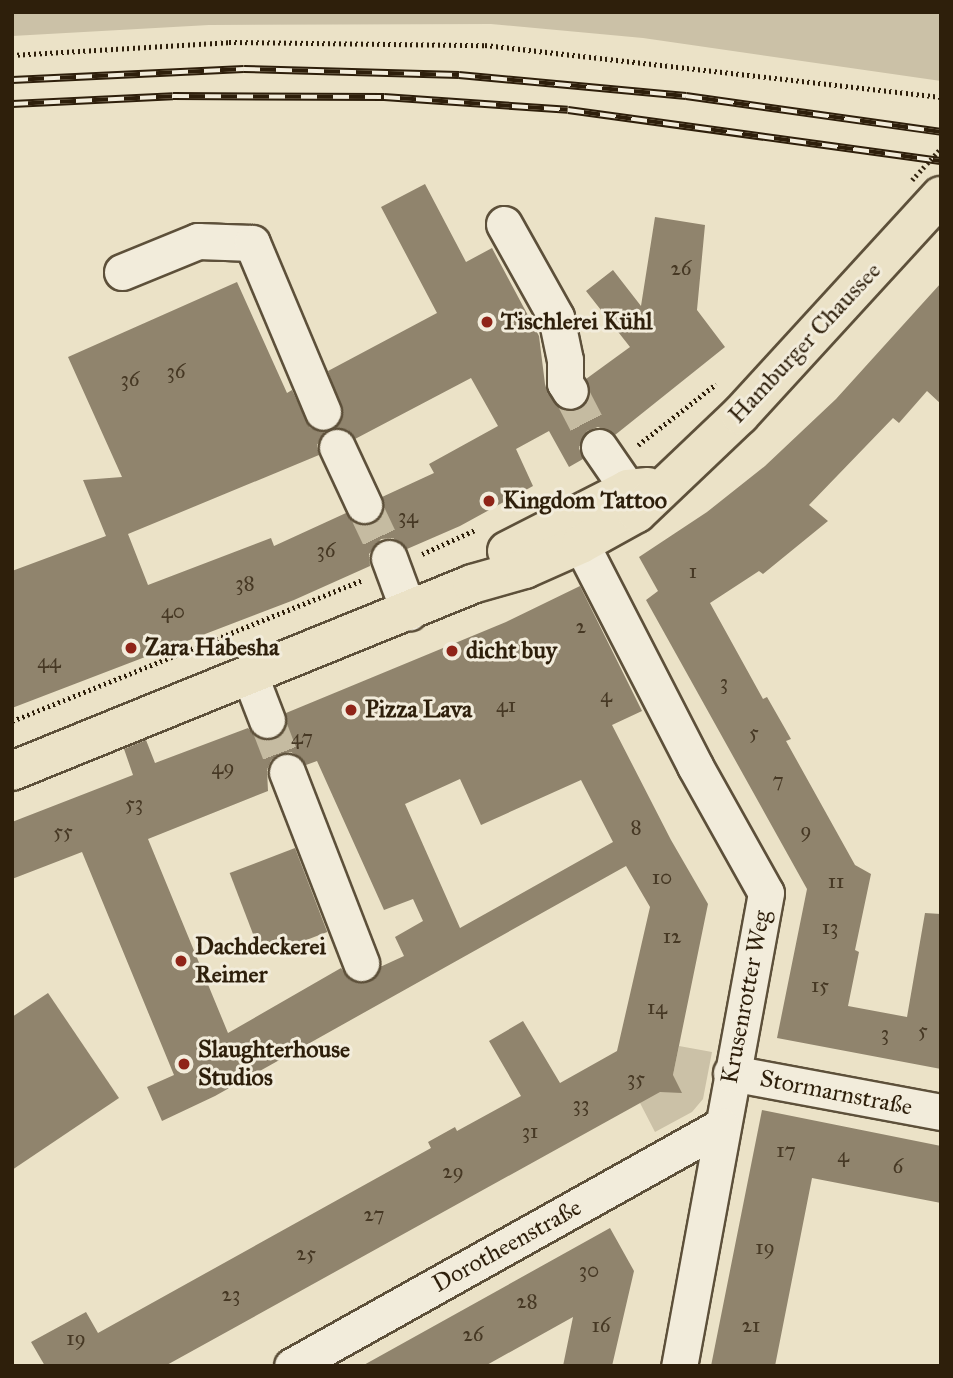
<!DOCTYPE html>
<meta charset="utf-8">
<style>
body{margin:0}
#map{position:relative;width:953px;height:1378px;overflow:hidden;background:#ebe2c7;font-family:"IM FELL Great Primer",serif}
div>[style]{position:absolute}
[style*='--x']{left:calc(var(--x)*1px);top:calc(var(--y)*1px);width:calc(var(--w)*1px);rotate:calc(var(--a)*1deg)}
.green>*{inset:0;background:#cbc1a7}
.building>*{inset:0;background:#90846d;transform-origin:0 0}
.minor-tunnel>*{height:35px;margin-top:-17.5px;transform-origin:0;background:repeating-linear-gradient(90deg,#c5bba1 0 35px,transparent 0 53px)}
.path>*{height:4.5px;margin-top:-2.25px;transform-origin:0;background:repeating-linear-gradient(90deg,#2e1f0b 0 2px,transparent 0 5.5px)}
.roads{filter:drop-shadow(2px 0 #5d503a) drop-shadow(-2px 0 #5d503a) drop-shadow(0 2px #5d503a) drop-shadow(0 -2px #5d503a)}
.minor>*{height:35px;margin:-17.5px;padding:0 17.5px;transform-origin:17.5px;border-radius:17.5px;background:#f2ecdb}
.major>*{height:38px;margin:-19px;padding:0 19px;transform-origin:19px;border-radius:19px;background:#ebe2c7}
.rail>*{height:8px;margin-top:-4px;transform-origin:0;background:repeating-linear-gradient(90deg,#f2ecdb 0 16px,#2e1f0b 0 32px);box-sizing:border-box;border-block:2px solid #2e1f0b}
.path-bridge>*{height:4.5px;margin-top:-2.25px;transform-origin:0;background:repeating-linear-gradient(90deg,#2e1f0b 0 2px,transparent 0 5.5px)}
.dots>*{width:19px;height:19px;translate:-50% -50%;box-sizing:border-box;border:4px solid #f2ecdb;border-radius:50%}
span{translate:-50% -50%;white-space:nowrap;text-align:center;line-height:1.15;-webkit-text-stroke:6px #f2ecdb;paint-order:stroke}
.number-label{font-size:21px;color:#463824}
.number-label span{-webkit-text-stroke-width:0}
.poi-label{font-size:24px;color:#2e1f0b;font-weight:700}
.left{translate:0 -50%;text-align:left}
.street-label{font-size:24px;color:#2e1f0b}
.frame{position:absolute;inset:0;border:14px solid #2e1f0b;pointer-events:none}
</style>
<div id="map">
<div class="green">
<i style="clip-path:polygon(12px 12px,941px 12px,941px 81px,643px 38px,491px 24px,209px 25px,12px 36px)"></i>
<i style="clip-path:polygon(679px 1046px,712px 1052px,703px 1099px,692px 1112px,655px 1132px,640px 1103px,673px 1075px)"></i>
</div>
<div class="building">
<i style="clip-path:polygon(425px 184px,466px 262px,492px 248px,539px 336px,545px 384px,548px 394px,560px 408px,571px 411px,581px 408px,590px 391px,586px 379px,630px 347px,586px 291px,613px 270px,641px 306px,655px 217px,705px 225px,697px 310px,725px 347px,615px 435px,598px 427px,587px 431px,579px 448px,583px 459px,569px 467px,549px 431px,516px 449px,533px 486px,460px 526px,407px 549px,393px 538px,381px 539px,369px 554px,370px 566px,294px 600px,12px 708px,12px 571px,106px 536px,83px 480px,122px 477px,68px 357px,237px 282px,287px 393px,292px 390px,310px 428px,325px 431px,317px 445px,319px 455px,128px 534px,148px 585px,271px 538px,274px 546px,346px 513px,353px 522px,372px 523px,381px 516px,384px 506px,382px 497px,434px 473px,429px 464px,498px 426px,471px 378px,355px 439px,348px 430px,335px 428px,343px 414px,328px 371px,437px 313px,381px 207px)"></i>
<i style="clip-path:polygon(941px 283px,941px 404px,927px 391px,899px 423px,893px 418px,809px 505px,828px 521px,763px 574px,759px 571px,710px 603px,763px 699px,767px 697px,791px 739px,786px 741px,855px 865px,871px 874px,855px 950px,859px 952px,848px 1006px,907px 1017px,925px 913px,941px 914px,941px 1069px,777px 1038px,807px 889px,646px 600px,658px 591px,639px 557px,707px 512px,765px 466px,836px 399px)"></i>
<i style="clip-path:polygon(evenodd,580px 586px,642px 711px,612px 725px,671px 840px,708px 904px,673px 1075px,682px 1093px,660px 1092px,165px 1366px,45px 1366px,31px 1342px,86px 1312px,98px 1333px,431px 1148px,428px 1142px,455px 1127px,457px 1131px,521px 1096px,489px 1041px,523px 1021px,560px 1083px,617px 1051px,650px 907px,626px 866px,215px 1096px,162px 1121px,147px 1087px,174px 1075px,82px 852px,12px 879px,12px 822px,133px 775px,124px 749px,146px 740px,155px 763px,248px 728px,255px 736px,274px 739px,283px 732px,286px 713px,506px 622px,580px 586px,291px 752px,300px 757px,306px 765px,317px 761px,384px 910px,413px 899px,423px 921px,395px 937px,404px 956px,380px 967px,369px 981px,359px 983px,349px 979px,341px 968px,228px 1033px,148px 839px,268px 791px,267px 770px,271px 760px,279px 754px,291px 752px,580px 586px,460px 779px,481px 825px,581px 780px,613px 842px,460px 928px,405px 804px,460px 779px)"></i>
<i style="left:295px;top:848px;width:90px;height:70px;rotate:69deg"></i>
<i style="clip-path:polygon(48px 993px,119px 1098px,12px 1170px,12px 1017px)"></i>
<i style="clip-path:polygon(762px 1110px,941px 1146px,941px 1203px,812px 1178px,775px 1366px,711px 1366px)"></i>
<i style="clip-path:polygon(610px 1228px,634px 1271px,612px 1366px,563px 1366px,573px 1317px,485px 1366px,362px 1366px)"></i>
</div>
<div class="minor-tunnel">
<i style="--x:570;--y:391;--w:63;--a:62.6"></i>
<i style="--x:364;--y:505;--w:59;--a:64.7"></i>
<i style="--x:267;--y:720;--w:56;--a:69"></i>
</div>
<div class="path">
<i style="--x:12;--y:55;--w:217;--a:-3.4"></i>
<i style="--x:229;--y:42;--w:256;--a:0.7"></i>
<i style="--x:485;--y:45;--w:459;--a:6.5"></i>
<i style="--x:638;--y:445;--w:99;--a:-38"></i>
<i style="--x:422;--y:554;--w:60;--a:-24.4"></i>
<i style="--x:12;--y:721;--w:377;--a:-21.9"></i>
</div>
<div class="roads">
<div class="minor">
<i style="--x:504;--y:224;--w:107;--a:60.8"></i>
<i style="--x:556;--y:317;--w:44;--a:78.2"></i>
<i style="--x:565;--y:360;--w:23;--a:90"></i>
<i style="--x:565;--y:383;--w:9;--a:58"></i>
<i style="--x:122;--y:272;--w:82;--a:-22.2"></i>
<i style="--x:198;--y:241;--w:54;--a:2.1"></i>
<i style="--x:252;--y:243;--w:183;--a:67.2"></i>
<i style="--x:337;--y:447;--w:64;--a:65"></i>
<i style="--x:599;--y:447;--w:51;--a:55.4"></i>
<i style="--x:581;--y:544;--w:250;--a:62.8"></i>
<i style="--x:695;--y:766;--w:145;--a:60.8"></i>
<i style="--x:766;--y:893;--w:481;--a:100.4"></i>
<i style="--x:389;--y:558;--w:58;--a:69.7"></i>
<i style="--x:250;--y:676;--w:47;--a:68.9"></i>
<i style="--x:287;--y:772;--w:205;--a:68.8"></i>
<i style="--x:731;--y:1073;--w:214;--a:10.5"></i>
<i style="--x:292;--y:1366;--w:492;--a:-29.2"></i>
</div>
<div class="major">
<i style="--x:507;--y:551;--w:136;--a:-27.1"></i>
<i style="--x:628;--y:489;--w:20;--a:-6"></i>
<i style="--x:12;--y:771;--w:497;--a:-22.1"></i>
<i style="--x:472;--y:584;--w:55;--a:-15.8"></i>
<i style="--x:525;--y:569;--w:61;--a:-24.1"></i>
<i style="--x:581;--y:544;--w:64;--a:-29"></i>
<i style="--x:637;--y:513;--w:142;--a:-43.6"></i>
<i style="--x:740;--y:415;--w:297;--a:-47.5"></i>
</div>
</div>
<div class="rail">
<i style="--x:12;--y:80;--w:232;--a:-2.7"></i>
<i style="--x:244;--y:69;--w:215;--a:1.6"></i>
<i style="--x:459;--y:75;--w:228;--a:5.3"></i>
<i style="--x:686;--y:96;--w:258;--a:8"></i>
<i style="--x:12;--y:104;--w:161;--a:-2.8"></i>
<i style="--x:173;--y:96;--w:211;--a:0.3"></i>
<i style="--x:384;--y:97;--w:184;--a:4"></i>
<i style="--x:568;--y:110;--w:376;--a:7.8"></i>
</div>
<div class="path-bridge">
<i style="--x:912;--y:180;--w:43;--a:-47.8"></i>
</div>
<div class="dots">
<i style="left:487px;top:322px;background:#8f2418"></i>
<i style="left:489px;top:501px;background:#8f2418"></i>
<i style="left:131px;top:648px;background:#8f2418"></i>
<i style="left:452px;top:651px;background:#8f2418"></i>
<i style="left:351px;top:710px;background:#8f2418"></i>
<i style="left:181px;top:961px;background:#8f2418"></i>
<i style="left:184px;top:1064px;background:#8f2418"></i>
</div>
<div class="number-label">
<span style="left:681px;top:268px">26</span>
<span style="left:176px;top:371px">36</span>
<span style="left:130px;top:379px">36</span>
<span style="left:408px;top:516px">34</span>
<span style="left:326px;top:550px">36</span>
<span style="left:693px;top:571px">1</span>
<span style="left:245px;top:583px">38</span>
<span style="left:173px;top:611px">40</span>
<span style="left:581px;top:626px">2</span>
<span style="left:49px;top:661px">44</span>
<span style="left:724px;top:682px">3</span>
<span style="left:606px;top:695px">4</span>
<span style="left:506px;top:705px">41</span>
<span style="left:754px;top:732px">5</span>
<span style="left:302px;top:737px">47</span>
<span style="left:223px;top:767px">49</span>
<span style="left:778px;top:780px">7</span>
<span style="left:134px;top:803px">53</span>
<span style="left:636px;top:827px">8</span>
<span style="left:806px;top:830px">9</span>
<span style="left:63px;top:831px">55</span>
<span style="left:662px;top:877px">10</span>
<span style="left:836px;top:881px">11</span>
<span style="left:830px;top:927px">13</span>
<span style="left:672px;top:936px">12</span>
<span style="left:820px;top:985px">15</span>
<span style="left:657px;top:1007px">14</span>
<span style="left:923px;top:1030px">5</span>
<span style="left:885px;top:1033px">3</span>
<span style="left:636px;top:1078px">35</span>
<span style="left:581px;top:1104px">33</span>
<span style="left:530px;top:1131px">31</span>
<span style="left:786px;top:1150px">17</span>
<span style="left:843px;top:1155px">4</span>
<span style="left:898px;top:1166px">6</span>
<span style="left:453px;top:1171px">29</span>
<span style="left:374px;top:1214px">27</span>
<span style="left:765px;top:1247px">19</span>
<span style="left:306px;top:1253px">25</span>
<span style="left:589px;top:1270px">30</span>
<span style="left:231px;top:1294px">23</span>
<span style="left:527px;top:1301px">28</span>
<span style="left:601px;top:1325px">16</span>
<span style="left:751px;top:1325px">21</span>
<span style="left:473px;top:1334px">26</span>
<span style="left:76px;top:1338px">19</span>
</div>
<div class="poi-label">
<span class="left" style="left:501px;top:322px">Tischlerei Kühl</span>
<span class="left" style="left:503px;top:501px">Kingdom Tattoo</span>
<span class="left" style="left:145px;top:648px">Zara Habesha</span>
<span class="left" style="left:466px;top:651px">dicht buy</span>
<span class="left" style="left:365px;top:710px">Pizza Lava</span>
<span class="left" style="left:195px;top:961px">Dachdeckerei<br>Reimer</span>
<span class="left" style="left:198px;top:1064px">Slaughterhouse<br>Studios</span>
</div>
<div class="street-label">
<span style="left:805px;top:343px;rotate:-47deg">Hamburger Chaussee</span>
<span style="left:746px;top:997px;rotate:-79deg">Krusenrotter Weg</span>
<span style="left:836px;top:1093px;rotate:11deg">Stormarnstraße</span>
<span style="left:507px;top:1246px;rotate:-29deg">Dorotheenstraße</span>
</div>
<div class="frame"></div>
</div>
